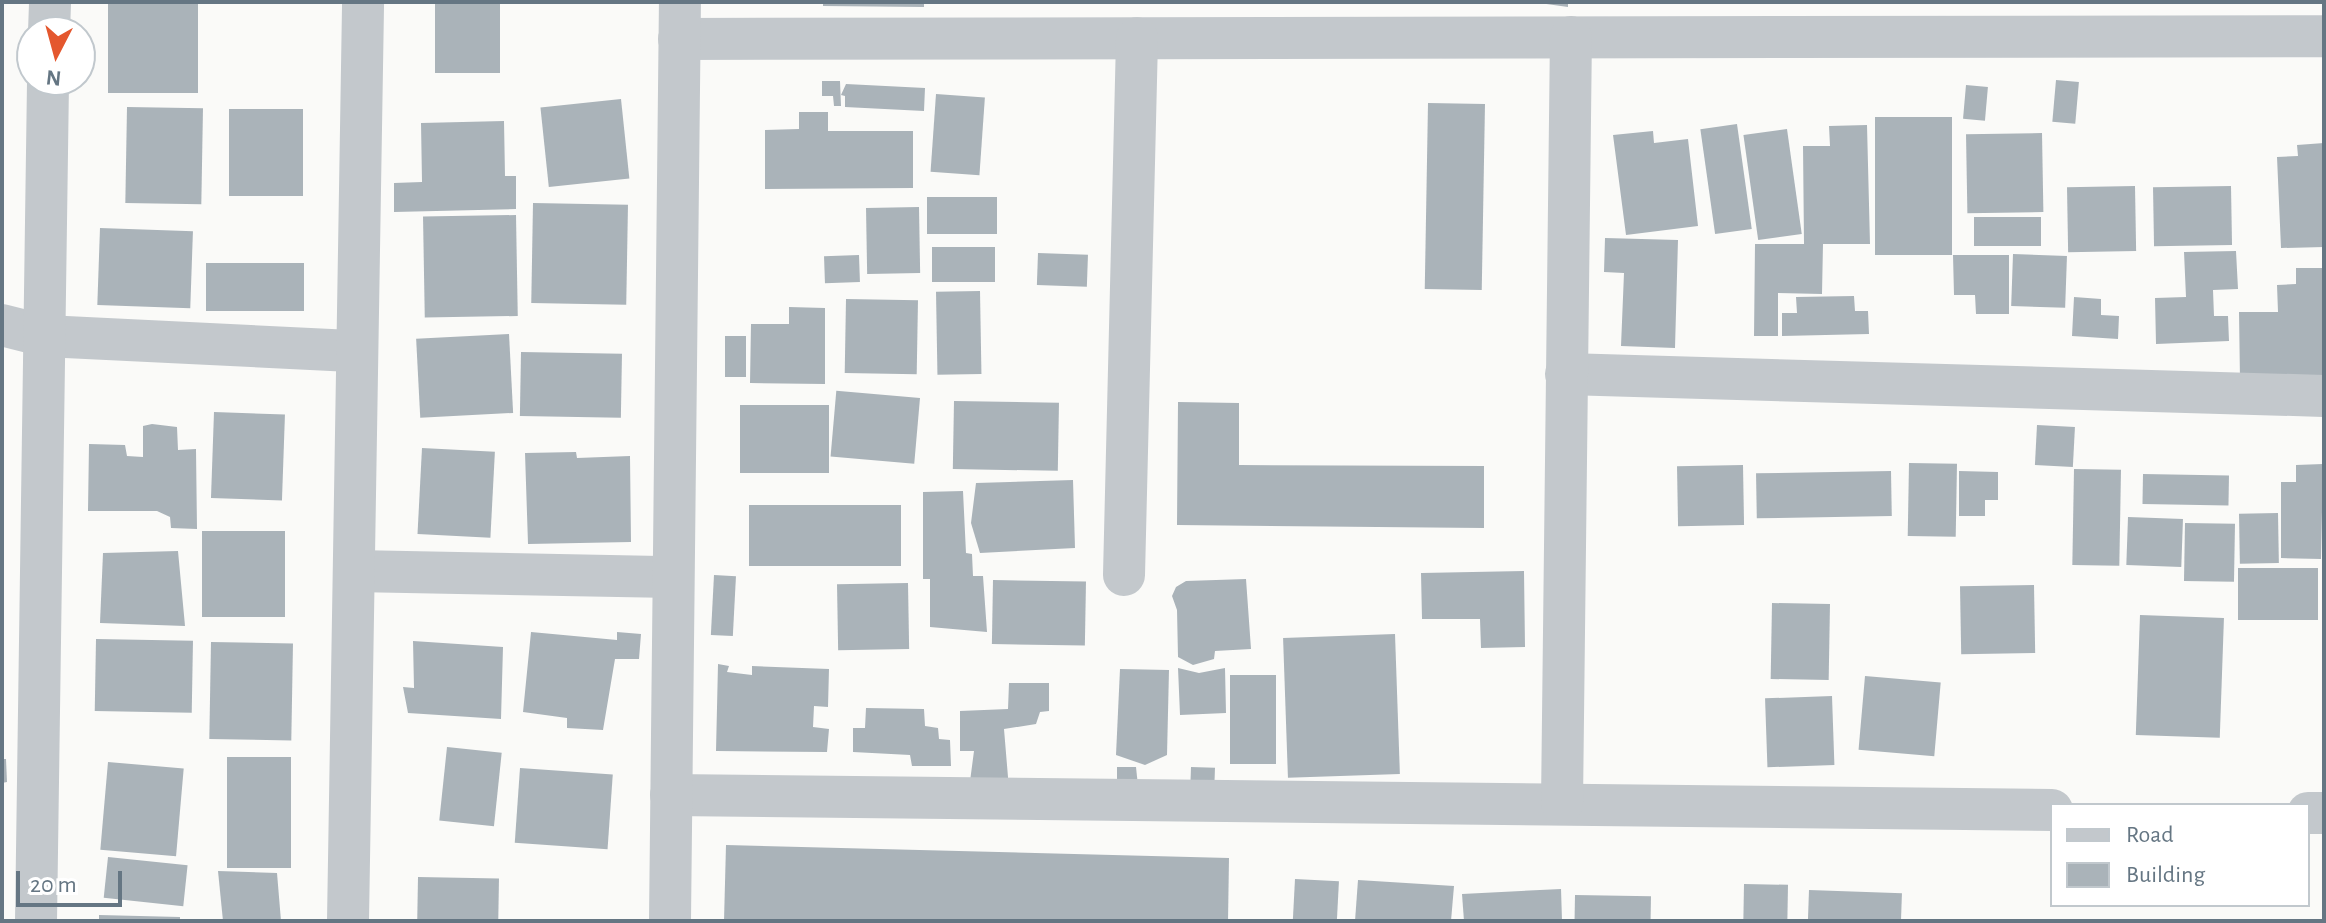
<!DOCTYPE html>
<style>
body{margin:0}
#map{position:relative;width:2326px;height:923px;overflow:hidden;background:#fafaf8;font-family:"Alegreya Sans",sans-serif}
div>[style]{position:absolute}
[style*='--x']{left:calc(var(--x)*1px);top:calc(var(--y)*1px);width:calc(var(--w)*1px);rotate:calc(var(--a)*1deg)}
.building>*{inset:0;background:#aab3b9;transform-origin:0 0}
.street>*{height:42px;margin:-21px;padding:0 21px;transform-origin:21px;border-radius:21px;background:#c3c8cc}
span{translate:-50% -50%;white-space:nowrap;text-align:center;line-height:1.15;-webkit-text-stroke:8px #fff;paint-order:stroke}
.frame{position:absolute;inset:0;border:4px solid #657683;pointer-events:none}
.legend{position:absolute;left:2050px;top:803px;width:260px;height:104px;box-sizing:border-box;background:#fff;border:2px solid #c1c8cd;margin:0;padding:10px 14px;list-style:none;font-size:24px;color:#657683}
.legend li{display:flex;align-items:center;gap:16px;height:40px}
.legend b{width:40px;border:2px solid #c1c8cd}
.north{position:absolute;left:16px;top:16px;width:80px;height:80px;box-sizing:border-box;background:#fff;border:2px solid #c1c8cd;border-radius:50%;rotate:186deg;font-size:22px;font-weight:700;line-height:32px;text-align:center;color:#657683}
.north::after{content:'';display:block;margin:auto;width:28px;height:36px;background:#e4572e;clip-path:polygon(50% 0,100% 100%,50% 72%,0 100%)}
.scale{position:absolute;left:16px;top:871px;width:106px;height:36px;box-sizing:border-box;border:4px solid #657683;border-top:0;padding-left:10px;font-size:24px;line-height:28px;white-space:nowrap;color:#657683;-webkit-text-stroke:6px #fff;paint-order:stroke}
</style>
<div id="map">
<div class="building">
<i style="left:108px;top:2px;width:90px;height:91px"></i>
<i style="left:435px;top:2px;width:65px;height:71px"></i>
<i style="clip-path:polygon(823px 2px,924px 2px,924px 7px,823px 6px)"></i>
<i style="clip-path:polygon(1532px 2px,1568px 2px,1568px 7px)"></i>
<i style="left:2056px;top:80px;width:23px;height:42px;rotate:5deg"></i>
<i style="clip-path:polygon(822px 81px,840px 81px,841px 106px,834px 106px,833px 96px,822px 96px)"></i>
<i style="clip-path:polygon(846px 84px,925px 88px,924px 111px,845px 107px,845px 96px,841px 95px)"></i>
<i style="left:1966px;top:85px;width:22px;height:34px;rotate:5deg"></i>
<i style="left:936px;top:94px;width:49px;height:78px;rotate:4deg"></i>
<i style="left:621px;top:99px;width:80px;height:81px;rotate:84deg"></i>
<i style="left:1428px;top:103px;width:57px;height:186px;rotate:1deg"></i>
<i style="left:127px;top:107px;width:76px;height:96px;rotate:1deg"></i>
<i style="left:229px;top:109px;width:74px;height:87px"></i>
<i style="clip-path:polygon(799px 112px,828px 112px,828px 131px,913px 131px,913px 188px,765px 189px,765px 130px,799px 129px)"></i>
<i style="left:1875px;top:117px;width:77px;height:138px"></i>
<i style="clip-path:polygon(504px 121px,505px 176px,516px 176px,516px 209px,394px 212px,394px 183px,422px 182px,421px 123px)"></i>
<i style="left:1737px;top:124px;width:106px;height:37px;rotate:82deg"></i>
<i style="clip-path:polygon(1867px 125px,1870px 244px,1823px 244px,1822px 294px,1778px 293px,1778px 336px,1754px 336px,1755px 244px,1804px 244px,1803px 146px,1830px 146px,1829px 126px)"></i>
<i style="left:1787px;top:129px;width:106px;height:44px;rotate:82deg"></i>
<i style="clip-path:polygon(1653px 131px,1654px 143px,1688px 139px,1698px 226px,1626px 235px,1613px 135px)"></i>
<i style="left:2042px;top:133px;width:79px;height:76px;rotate:89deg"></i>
<i style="clip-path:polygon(2324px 143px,2324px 247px,2281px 248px,2277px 157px,2298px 156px,2297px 145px)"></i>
<i style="left:2135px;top:186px;width:65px;height:68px;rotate:89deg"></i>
<i style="left:2231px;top:186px;width:59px;height:78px;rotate:89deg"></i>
<i style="left:997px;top:197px;width:37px;height:70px;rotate:90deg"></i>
<i style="left:533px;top:203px;width:95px;height:100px;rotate:1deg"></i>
<i style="left:919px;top:207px;width:66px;height:53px;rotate:89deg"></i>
<i style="left:516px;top:215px;width:101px;height:93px;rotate:89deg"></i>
<i style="left:1974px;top:217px;width:67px;height:29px"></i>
<i style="left:100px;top:228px;width:93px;height:77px;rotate:2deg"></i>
<i style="clip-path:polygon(1605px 238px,1678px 240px,1675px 348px,1621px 346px,1624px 273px,1604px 272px)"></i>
<i style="left:932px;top:247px;width:63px;height:35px"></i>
<i style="clip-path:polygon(2236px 251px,2238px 289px,2213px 290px,2214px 316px,2228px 316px,2229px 341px,2156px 344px,2155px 298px,2186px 297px,2184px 252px)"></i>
<i style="left:1038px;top:253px;width:50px;height:32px;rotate:2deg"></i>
<i style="left:2013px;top:254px;width:54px;height:52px;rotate:2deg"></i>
<i style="left:859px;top:255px;width:27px;height:35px;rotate:88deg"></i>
<i style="clip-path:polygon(1953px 255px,2009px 255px,2009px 314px,1976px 314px,1975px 295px,1954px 295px)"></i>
<i style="left:304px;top:263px;width:48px;height:98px;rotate:90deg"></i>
<i style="clip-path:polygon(2296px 268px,2324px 268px,2324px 380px,2240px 381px,2239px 312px,2278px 312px,2277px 285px,2296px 284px)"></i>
<i style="left:980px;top:291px;width:83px;height:44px;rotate:89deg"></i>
<i style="clip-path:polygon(1854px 296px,1855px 311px,1868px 311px,1869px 334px,1782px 336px,1782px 313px,1797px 313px,1796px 297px)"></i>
<i style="clip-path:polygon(2074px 297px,2101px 299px,2101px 315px,2119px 316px,2118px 339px,2072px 336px)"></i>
<i style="left:846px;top:299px;width:72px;height:74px;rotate:1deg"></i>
<i style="clip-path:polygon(789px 307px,825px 308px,825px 384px,750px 383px,751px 324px,789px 324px)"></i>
<i style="left:509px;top:334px;width:79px;height:93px;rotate:87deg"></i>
<i style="left:725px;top:336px;width:21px;height:41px"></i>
<i style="left:521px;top:352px;width:101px;height:64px;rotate:1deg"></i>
<i style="left:920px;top:398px;width:66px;height:84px;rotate:95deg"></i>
<i style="left:954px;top:401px;width:105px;height:68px;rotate:1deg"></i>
<i style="clip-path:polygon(1178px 402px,1239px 403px,1239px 465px,1484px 466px,1484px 528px,1177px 525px)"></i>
<i style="left:740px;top:405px;width:89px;height:68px"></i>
<i style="left:214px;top:412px;width:71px;height:86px;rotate:2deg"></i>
<i style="clip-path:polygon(152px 424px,177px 427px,178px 450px,196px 449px,197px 529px,171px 528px,170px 517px,157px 511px,88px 511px,89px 444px,125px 445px,127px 456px,143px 457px,143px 426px)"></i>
<i style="left:2037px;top:425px;width:38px;height:40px;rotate:3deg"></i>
<i style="left:422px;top:448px;width:73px;height:86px;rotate:3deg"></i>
<i style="clip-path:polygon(576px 452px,577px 458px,630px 456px,631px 542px,528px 544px,525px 453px)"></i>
<i style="left:1909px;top:463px;width:48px;height:73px;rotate:1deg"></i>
<i style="clip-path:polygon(2323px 464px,2321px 559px,2281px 558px,2281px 482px,2296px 482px,2296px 465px)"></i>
<i style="left:1743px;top:465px;width:60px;height:66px;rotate:89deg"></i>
<i style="left:2074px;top:469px;width:47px;height:96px;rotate:1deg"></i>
<i style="left:1891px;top:471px;width:45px;height:135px;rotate:89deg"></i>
<i style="clip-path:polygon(1959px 471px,1998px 472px,1998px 500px,1985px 500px,1985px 516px,1959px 516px)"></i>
<i style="left:2143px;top:474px;width:86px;height:30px;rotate:1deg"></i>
<i style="clip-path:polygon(1073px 480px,1075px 548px,980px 553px,971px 523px,976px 483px)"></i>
<i style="clip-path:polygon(963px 491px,966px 553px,972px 554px,973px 576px,983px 576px,987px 632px,930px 627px,930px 579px,923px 579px,923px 492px)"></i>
<i style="left:749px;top:505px;width:152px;height:61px"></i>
<i style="left:2278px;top:513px;width:50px;height:39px;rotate:89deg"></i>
<i style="left:2128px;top:517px;width:55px;height:48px;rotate:2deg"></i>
<i style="left:2185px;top:523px;width:50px;height:58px;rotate:1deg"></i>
<i style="left:285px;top:531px;width:86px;height:83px;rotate:90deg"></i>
<i style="clip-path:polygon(178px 551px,185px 626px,100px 623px,103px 553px)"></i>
<i style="left:2238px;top:568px;width:80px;height:52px"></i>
<i style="clip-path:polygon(1524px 571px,1525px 647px,1481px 648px,1480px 619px,1422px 619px,1421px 573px)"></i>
<i style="left:714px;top:575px;width:22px;height:60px;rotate:3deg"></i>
<i style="clip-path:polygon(1246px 579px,1251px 649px,1215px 651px,1214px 659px,1193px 665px,1178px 657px,1177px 610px,1172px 596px,1176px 587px,1186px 581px)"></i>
<i style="left:993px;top:580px;width:93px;height:64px;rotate:1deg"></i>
<i style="left:908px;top:583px;width:66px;height:71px;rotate:89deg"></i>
<i style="left:2034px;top:585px;width:68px;height:74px;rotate:89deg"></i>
<i style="left:1772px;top:603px;width:58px;height:76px;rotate:1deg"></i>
<i style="left:2140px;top:615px;width:84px;height:120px;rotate:2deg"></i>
<i style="clip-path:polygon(531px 632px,617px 640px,617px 632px,641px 634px,639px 659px,615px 659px,603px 730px,567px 728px,567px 718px,523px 712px)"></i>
<i style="left:1395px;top:634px;width:140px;height:112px;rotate:88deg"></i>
<i style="left:96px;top:639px;width:97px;height:72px;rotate:1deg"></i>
<i style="clip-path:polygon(413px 641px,503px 647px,501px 719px,408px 713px,403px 687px,414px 688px)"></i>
<i style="left:211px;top:642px;width:82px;height:97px;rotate:1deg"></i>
<i style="clip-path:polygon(718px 664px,729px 666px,727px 672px,752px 675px,752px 666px,829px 669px,828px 707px,814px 706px,813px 727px,829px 729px,827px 752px,716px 751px)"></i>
<i style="clip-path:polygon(1178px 668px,1199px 673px,1225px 668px,1226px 713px,1180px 715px)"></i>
<i style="clip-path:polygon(1120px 669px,1169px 670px,1167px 755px,1145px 765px,1116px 755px)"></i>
<i style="left:1276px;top:675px;width:89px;height:46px;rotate:90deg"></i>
<i style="left:1865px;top:676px;width:76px;height:74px;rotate:5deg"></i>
<i style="clip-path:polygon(1009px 683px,1049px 683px,1049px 711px,1040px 712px,1036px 724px,1004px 729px,1009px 789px,969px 789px,974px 751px,960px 751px,960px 711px,1008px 709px)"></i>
<i style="left:1832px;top:696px;width:69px;height:67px;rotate:88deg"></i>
<i style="clip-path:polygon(866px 708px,924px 709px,925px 726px,938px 728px,939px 739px,950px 740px,951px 766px,912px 766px,910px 755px,853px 752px,853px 728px,865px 728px)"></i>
<i style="left:447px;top:747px;width:55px;height:74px;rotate:6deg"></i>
<i style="left:291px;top:757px;width:111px;height:64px;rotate:90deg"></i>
<i style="clip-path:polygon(2px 759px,6px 759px,7px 782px,2px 783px)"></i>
<i style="left:108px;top:762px;width:76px;height:88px;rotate:5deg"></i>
<i style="clip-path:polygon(1117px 767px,1136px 767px,1138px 786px,1117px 789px)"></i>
<i style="left:1191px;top:767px;width:24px;height:20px;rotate:2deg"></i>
<i style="left:520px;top:768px;width:93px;height:75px;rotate:4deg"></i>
<i style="clip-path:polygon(726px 845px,1229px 858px,1228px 921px,724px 921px)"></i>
<i style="left:108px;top:857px;width:80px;height:41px;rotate:6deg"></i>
<i style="clip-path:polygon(218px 871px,277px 873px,281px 921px,223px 921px)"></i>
<i style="left:418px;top:877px;width:81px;height:44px;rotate:1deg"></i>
<i style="left:1295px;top:879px;width:44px;height:42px;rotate:3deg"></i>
<i style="clip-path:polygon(1358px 880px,1454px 886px,1451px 921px,1355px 921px)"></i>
<i style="left:1744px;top:884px;width:44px;height:37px;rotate:1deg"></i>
<i style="clip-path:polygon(1561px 889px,1562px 921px,1464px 921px,1462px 894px)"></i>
<i style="left:1809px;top:890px;width:93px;height:31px;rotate:2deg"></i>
<i style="left:1575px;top:895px;width:76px;height:26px;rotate:1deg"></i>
<i style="clip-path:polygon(99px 915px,180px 917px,180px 921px,99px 921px)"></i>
</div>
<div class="street">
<i style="--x:49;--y:32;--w:30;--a:-88"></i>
<i style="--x:679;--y:39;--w:1645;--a:-0.1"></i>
<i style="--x:2;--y:325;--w:44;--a:14.3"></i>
<i style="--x:45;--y:336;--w:312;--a:2.8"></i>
<i style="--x:1566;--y:374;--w:758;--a:1.66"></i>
<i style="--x:354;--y:571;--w:319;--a:1.1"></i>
<i style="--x:1124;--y:575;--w:537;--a:-88.61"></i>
<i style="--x:671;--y:795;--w:1381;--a:0.62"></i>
<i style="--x:1562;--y:803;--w:766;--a:-89.33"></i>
<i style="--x:2308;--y:813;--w:16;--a:0"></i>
<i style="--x:36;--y:921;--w:841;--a:-89.18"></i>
<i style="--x:348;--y:921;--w:919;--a:-89.06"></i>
<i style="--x:670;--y:921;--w:919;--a:-89.38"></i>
</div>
<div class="frame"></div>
<ul class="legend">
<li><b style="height:10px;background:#c3c8cc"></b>Road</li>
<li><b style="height:22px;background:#aab3b9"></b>Building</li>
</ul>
<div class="north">N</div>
<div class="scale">20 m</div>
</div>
